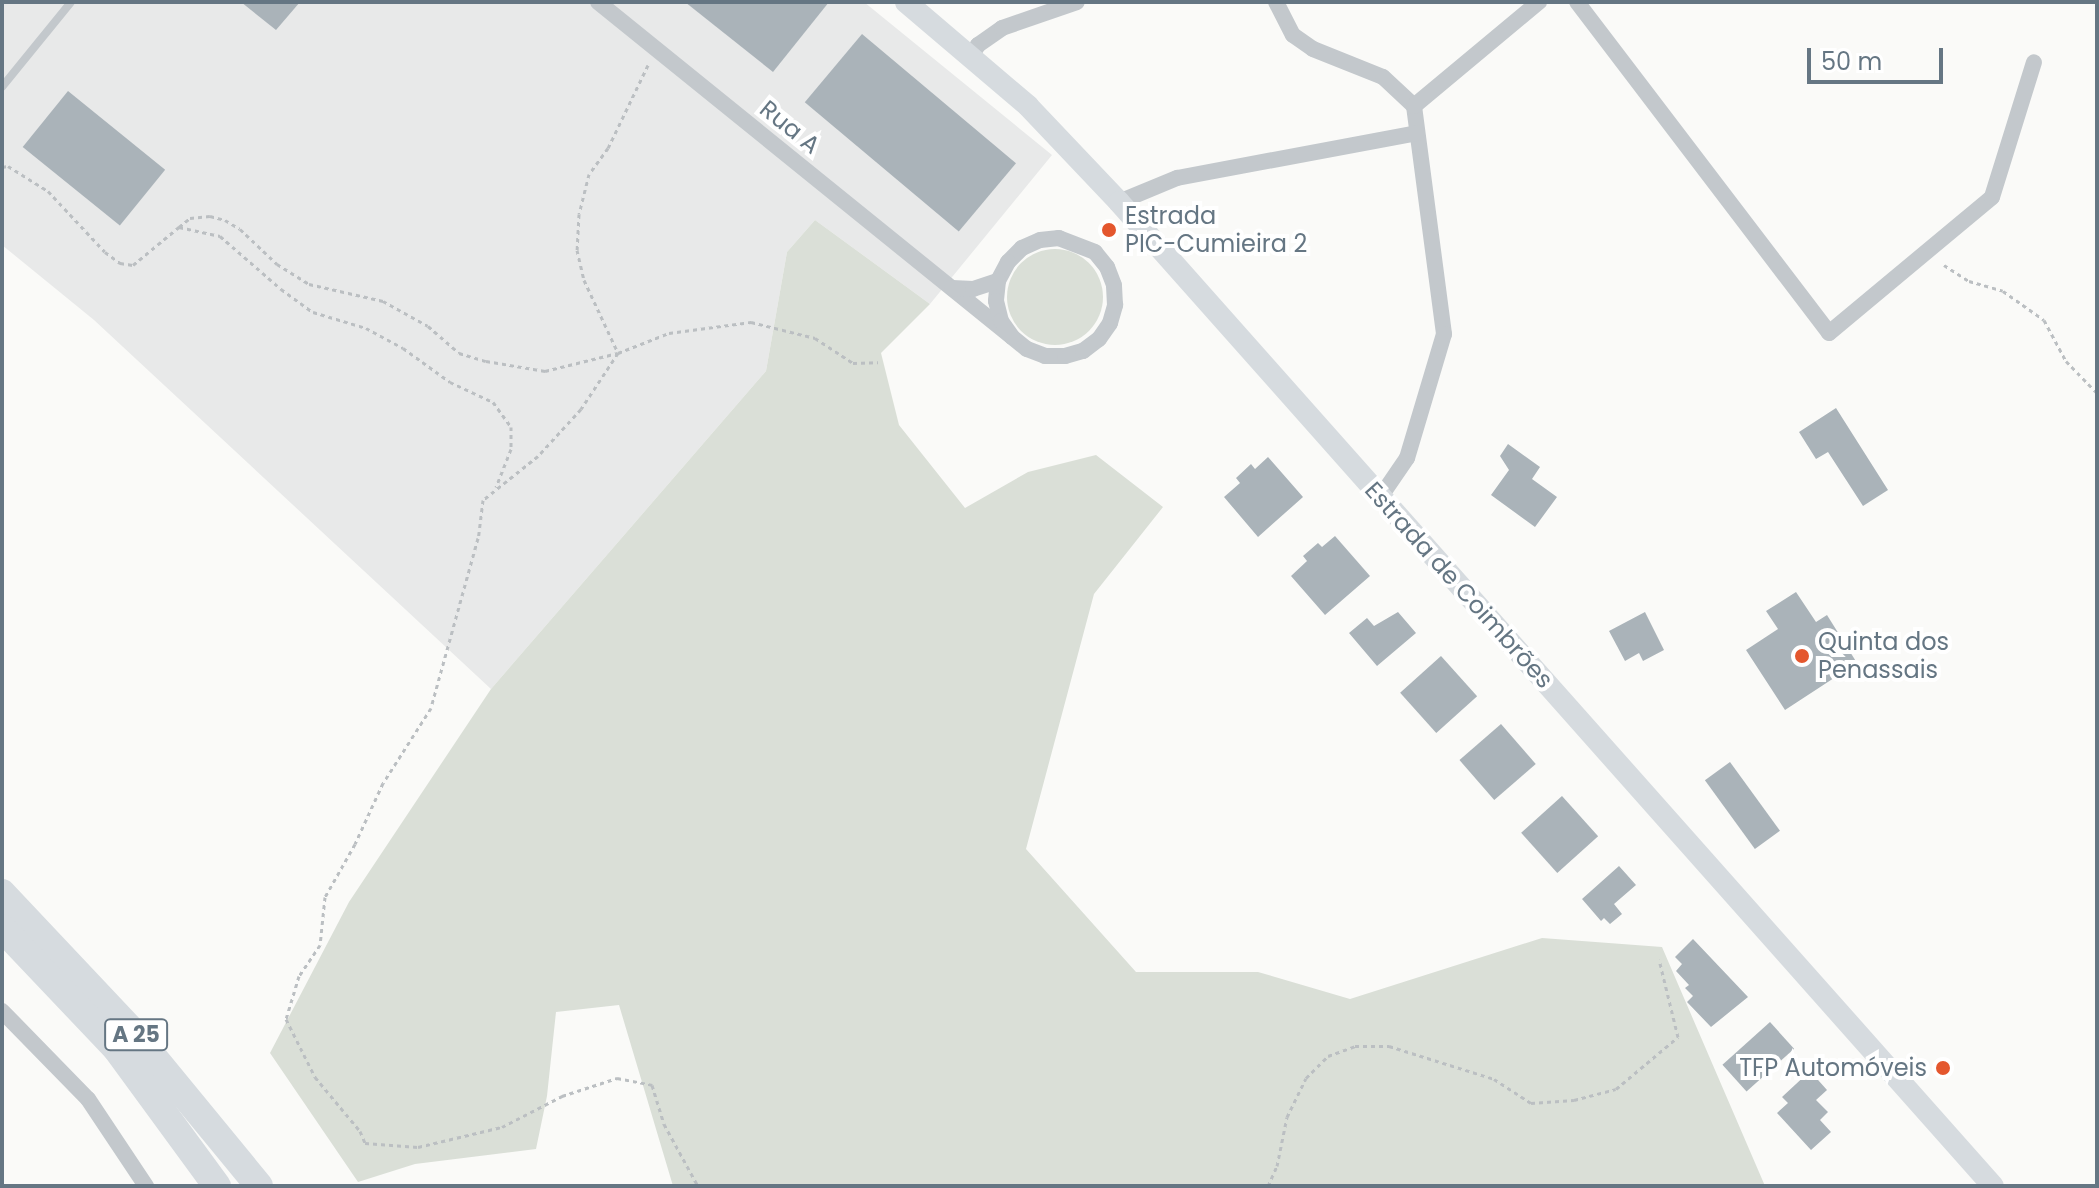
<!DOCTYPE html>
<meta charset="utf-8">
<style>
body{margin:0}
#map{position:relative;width:2099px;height:1188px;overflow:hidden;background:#fafaf8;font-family:Poppins,sans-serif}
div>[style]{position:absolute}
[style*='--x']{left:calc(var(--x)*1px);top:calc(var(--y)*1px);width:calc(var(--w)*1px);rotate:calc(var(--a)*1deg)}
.built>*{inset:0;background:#e8e9e9}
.green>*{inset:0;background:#dadfd7}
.round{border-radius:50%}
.building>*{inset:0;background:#aab3b9;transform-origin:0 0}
.path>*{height:3px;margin-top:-1.5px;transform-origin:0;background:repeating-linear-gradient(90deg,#bbbfc2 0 4px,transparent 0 8px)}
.lane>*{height:8px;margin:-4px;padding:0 4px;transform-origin:4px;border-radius:4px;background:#c3c8cc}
.street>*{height:16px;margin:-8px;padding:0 8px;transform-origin:8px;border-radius:8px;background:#c3c8cc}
.secondary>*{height:22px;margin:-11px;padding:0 11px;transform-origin:11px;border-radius:11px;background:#d6dbdf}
.highway>*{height:28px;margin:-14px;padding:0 14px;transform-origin:14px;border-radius:14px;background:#d6dbdf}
.dots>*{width:22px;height:22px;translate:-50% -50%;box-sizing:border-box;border:4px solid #fff;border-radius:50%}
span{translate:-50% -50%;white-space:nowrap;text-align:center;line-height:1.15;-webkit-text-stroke:8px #fff;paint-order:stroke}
.shield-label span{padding:2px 6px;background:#fff;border:2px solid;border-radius:6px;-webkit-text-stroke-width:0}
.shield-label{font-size:22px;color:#657683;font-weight:700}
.street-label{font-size:24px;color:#657683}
.poi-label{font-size:24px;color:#657683}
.left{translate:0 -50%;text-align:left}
.right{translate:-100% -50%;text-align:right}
.frame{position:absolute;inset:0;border:4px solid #657683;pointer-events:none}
.scale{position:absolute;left:1807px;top:48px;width:136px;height:36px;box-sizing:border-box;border:4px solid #657683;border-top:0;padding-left:10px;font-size:24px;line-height:28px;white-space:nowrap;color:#657683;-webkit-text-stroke:6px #fff;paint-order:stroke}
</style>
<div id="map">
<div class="built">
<i style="clip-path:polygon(2px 2px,864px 2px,1052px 155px,930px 304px,815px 220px,787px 252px,766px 371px,491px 689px,94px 320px,2px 245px)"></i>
</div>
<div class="green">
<i style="clip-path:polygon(815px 220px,930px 304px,881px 353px,899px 425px,965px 508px,1028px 472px,1096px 455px,1163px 507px,1094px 594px,1026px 849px,1136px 972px,1258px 972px,1350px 999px,1542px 938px,1662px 947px,1765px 1186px,673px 1186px,619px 1005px,556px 1012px,547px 1096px,536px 1149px,415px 1164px,358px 1182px,270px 1053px,349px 902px,491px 689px,766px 371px,787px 252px)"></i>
<i class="round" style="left:1007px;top:249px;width:96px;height:96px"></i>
</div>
<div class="building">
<i style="clip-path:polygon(241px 2px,300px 2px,276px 30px)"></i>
<i style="clip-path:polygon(685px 2px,829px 2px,773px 72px)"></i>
<i style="left:862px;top:34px;width:201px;height:89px;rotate:40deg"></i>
<i style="left:68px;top:91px;width:125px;height:72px;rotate:39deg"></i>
<i style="clip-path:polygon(1836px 408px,1888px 490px,1863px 506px,1828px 452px,1816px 459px,1799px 432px)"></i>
<i style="clip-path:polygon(1508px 444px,1540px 467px,1532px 479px,1557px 497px,1535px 527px,1491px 495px,1509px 470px,1500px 456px)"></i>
<i style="clip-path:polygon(1268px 457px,1303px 497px,1258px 537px,1224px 497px,1240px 483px,1236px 478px,1251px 464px,1255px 469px)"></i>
<i style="clip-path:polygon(1335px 536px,1370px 576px,1325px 615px,1291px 576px,1307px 561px,1303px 556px,1318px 543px,1322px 547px)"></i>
<i style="clip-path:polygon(1796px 592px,1816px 622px,1827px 615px,1857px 663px,1785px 710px,1746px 650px,1778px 629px,1766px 611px)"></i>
<i style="clip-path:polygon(1398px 612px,1416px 633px,1377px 666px,1349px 633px,1367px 618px,1374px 626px)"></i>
<i style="clip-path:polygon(1645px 612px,1664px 650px,1643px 661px,1639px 653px,1625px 661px,1609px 631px)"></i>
<i style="left:1441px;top:656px;width:54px;height:55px;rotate:48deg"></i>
<i style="left:1501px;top:724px;width:53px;height:55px;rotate:49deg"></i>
<i style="left:1730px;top:762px;width:85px;height:31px;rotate:54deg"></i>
<i style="left:1562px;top:796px;width:54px;height:55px;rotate:48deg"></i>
<i style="clip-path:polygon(1619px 866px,1636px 885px,1614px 904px,1622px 914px,1610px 924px,1604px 918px,1601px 921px,1582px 899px)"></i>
<i style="clip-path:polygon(1693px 939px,1748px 997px,1711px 1027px,1687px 1002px,1693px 996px,1685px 988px,1689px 985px,1676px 971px,1682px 964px,1675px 957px)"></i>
<i style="left:1770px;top:1022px;width:36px;height:64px;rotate:48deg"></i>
<i style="clip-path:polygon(1810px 1071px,1827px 1090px,1816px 1100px,1828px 1112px,1820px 1120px,1831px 1132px,1811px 1150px,1777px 1113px,1788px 1103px,1782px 1097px)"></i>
</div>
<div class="path">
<i style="--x:648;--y:65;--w:92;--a:115.7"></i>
<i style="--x:608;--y:148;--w:32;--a:126"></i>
<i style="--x:589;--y:174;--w:41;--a:104"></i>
<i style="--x:579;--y:214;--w:36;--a:93"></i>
<i style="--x:577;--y:250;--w:31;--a:77"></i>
<i style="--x:584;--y:280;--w:81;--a:65"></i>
<i style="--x:618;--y:353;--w:67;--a:123.5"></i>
<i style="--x:581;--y:409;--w:64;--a:132.5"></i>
<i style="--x:538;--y:456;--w:70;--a:141.3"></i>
<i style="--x:483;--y:500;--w:38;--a:97"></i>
<i style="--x:478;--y:538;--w:176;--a:105.5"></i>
<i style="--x:431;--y:708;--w:89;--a:122.6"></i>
<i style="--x:383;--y:783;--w:67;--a:114.7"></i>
<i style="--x:355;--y:844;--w:61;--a:119.5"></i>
<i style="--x:325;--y:897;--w:48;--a:95.9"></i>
<i style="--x:320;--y:945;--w:37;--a:124"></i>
<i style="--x:299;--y:976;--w:45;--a:106.8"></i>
<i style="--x:286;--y:1019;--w:65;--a:63.4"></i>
<i style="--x:315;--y:1077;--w:70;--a:50.2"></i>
<i style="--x:360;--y:1131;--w:13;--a:67"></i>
<i style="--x:365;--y:1143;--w:53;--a:4.3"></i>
<i style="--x:418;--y:1147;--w:86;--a:-13.4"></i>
<i style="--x:502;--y:1127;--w:68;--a:-27.3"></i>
<i style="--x:562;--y:1096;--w:58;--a:-18.1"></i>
<i style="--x:617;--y:1078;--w:36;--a:11"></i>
<i style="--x:652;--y:1085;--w:41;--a:72.9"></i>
<i style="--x:664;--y:1124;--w:71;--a:61.3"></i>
<i style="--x:2;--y:167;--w:6;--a:-9"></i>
<i style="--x:8;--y:166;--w:47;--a:32"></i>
<i style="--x:48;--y:191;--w:83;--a:46.9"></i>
<i style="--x:105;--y:252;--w:19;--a:36"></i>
<i style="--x:120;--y:263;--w:13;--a:9"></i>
<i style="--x:133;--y:265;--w:60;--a:-39.6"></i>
<i style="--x:179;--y:227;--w:42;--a:12.4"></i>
<i style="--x:220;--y:236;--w:81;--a:41"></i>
<i style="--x:281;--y:289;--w:39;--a:36"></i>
<i style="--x:313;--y:312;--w:55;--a:16.8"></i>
<i style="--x:366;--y:328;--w:42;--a:28.4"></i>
<i style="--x:403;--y:348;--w:58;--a:35.9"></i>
<i style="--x:450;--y:382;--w:47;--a:24.9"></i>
<i style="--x:493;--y:402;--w:31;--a:54"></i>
<i style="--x:511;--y:427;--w:22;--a:90"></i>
<i style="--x:511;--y:449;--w:41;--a:111.5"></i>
<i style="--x:179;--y:227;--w:14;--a:-39"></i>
<i style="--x:190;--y:218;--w:20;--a:-6"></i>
<i style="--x:210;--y:216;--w:16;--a:15"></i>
<i style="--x:225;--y:220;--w:17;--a:31"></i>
<i style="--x:240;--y:229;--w:51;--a:43.4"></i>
<i style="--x:277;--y:264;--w:38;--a:32"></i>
<i style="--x:309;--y:284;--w:76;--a:12.9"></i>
<i style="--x:383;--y:301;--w:51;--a:29.1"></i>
<i style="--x:428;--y:326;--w:41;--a:41.1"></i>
<i style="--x:459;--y:353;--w:28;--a:17"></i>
<i style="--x:486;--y:361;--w:60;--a:9.6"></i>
<i style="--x:545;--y:371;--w:75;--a:-13.9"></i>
<i style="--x:618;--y:353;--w:55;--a:-21.4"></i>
<i style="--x:669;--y:333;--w:83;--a:-7.6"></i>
<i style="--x:751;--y:322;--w:66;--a:14"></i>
<i style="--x:815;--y:338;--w:45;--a:33.3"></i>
<i style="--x:853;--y:363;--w:25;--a:-2"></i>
<i style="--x:1944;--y:265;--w:30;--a:33"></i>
<i style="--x:1969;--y:281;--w:35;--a:16"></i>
<i style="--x:2003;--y:291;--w:50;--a:35.3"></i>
<i style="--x:2044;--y:320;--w:47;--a:61.8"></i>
<i style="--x:2066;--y:361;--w:45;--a:45.9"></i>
<i style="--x:1268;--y:1186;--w:22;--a:-66"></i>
<i style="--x:1277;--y:1166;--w:50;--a:-78.5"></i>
<i style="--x:1287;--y:1117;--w:43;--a:-64"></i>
<i style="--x:1306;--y:1078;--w:31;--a:-45"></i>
<i style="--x:1328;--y:1056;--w:29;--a:-20"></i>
<i style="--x:1355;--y:1046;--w:34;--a:0"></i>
<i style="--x:1389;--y:1046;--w:110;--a:17.4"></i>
<i style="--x:1494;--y:1079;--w:44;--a:33"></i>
<i style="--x:1531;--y:1103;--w:43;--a:-4"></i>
<i style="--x:1574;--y:1100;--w:43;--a:-14.7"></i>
<i style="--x:1616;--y:1089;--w:81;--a:-40"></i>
<i style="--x:1678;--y:1037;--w:80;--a:-103.7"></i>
</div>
<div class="lane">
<i style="--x:2;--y:87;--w:109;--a:-50.9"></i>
</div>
<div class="street">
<i style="--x:598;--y:2;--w:533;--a:38.98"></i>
<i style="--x:1012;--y:337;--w:19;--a:39"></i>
<i style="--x:1027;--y:349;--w:19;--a:21"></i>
<i style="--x:1045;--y:356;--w:20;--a:0"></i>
<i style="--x:1065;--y:356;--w:19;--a:-16"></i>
<i style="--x:1083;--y:351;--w:20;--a:-37"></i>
<i style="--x:1099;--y:339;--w:19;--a:-55"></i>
<i style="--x:1110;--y:323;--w:19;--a:-74"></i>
<i style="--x:1115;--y:305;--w:20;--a:-93"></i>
<i style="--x:1114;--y:285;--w:19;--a:-111"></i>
<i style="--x:1107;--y:267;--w:19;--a:-129"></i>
<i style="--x:1095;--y:252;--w:39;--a:-159"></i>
<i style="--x:1059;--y:238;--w:19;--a:174"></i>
<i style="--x:1040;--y:240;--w:20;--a:156"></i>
<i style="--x:1022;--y:248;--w:20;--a:135"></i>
<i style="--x:1008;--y:262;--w:21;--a:118"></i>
<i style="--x:998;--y:281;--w:20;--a:96"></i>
<i style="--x:996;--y:301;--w:21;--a:76"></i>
<i style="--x:1001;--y:321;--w:19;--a:55"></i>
<i style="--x:1276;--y:2;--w:37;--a:63"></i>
<i style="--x:1293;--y:35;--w:24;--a:35"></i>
<i style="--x:1313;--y:49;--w:75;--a:21.8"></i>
<i style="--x:1383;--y:77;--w:42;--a:43.1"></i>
<i style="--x:1414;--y:106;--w:230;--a:82.5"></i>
<i style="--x:1444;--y:334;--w:129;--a:106.6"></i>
<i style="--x:1407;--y:458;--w:46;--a:124.4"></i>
<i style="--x:1577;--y:2;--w:416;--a:52.7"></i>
<i style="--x:1829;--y:333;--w:212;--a:-39.8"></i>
<i style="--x:1992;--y:197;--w:141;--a:-72.7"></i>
<i style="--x:972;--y:55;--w:12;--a:-59"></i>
<i style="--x:978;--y:45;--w:29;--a:-35"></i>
<i style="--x:1002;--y:28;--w:79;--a:-19.1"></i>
<i style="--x:1414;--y:106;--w:163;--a:-39.8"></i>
<i style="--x:1119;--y:202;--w:63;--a:-22.5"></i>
<i style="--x:1177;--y:178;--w:244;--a:-10.6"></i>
<i style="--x:952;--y:288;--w:21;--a:3"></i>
<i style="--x:973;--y:289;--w:26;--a:-18"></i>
<i style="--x:2;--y:1011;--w:123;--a:45.7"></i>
<i style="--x:88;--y:1099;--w:105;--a:56.3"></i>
</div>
<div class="secondary">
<i style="--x:906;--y:2;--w:160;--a:40.4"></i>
<i style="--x:1028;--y:106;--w:132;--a:46.5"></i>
<i style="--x:1119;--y:202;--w:1316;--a:48.39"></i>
</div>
<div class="highway">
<i style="--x:2;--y:893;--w:188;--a:46.7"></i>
<i style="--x:131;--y:1030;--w:202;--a:50.6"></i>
<i style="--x:2;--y:928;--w:166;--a:46.5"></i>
<i style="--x:116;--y:1048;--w:171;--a:53.8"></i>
</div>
<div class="dots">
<i style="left:1109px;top:230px;background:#e4572e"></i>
<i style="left:1802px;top:656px;background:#e4572e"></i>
<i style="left:1943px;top:1068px;background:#e4572e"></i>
</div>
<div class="shield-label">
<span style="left:136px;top:1035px">A 25</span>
</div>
<div class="street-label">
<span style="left:790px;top:127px;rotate:39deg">Rua A</span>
<span style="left:1459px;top:585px;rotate:48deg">Estrada de Coimbrões</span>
</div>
<div class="poi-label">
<span class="left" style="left:1125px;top:230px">Estrada<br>PIC-Cumieira 2</span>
<span class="left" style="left:1818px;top:656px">Quinta dos<br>Penassais</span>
<span class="right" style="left:1927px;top:1068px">TFP Automóveis</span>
</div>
<div class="frame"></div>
<div class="scale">50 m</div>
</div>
